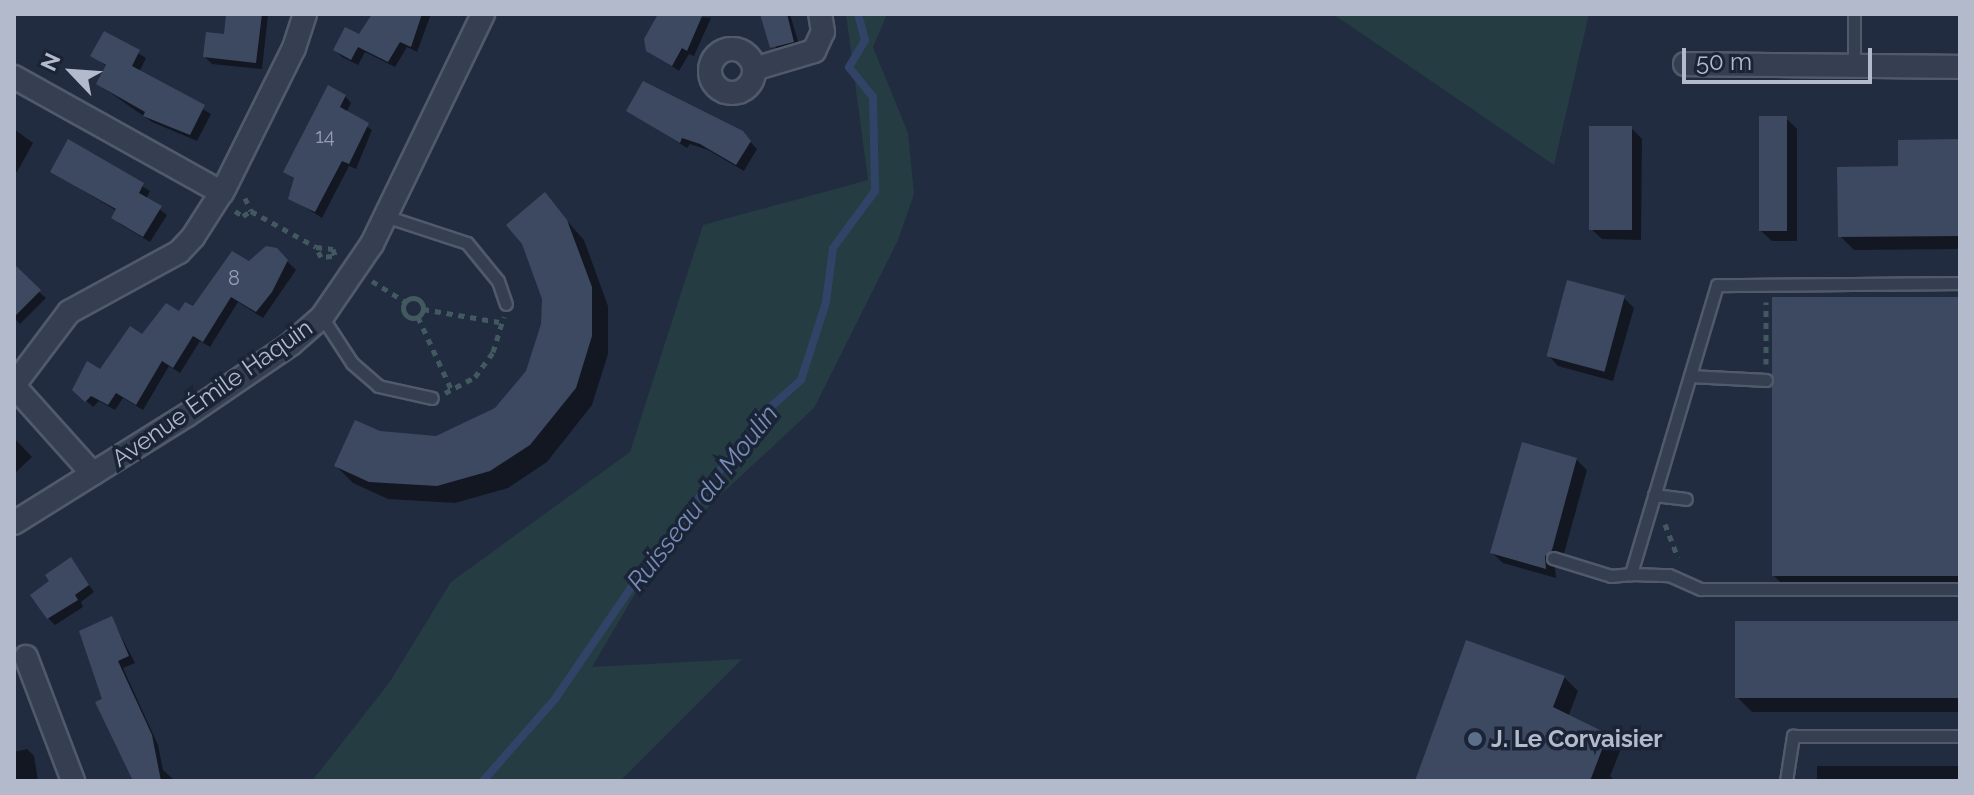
<!DOCTYPE html>
<meta charset="utf-8">
<style>
body{margin:0}
#map{position:relative;width:1974px;height:795px;overflow:hidden;background:#222c41;font-family:Raleway,sans-serif}
div>[style]{position:absolute}
[style*='--x']{left:calc(var(--x)*1px);top:calc(var(--y)*1px);width:calc(var(--w)*1px);rotate:calc(var(--a)*1deg)}
.green>*{inset:0;background:#243c42}
.shadow>*{inset:0;background:#0007;transform-origin:0 0}
.stream>*{height:8px;margin:-4px;padding:0 4px;transform-origin:4px;border-radius:4px;background:#324368}
.building>*{inset:0;background:#3d4961;transform-origin:0 0}
.path>*{height:5px;margin-top:-2.5px;transform-origin:0;background:repeating-linear-gradient(90deg,#42595f 0 6px,transparent 0 12px)}
.path>.ring{margin:-2.5px;padding:0;box-sizing:content-box;background:none;border:5px solid #42595f;border-radius:50%}
.roads{filter:drop-shadow(2px 0 #515a6b) drop-shadow(-2px 0 #515a6b) drop-shadow(0 2px #515a6b) drop-shadow(0 -2px #515a6b)}
.service>*{height:11px;margin:-5.5px;padding:0 5.5px;transform-origin:5.5px;border-radius:5.5px;background:#363f51}
.minor>*{height:22px;margin:-11px;padding:0 11px;transform-origin:11px;border-radius:11px;background:#363f51}
.minor>.ring{margin:-11px;padding:0;box-sizing:content-box;background:none;border:22px solid #363f51;border-radius:50%}
.dots>*{width:22px;height:22px;translate:-50% -50%;box-sizing:border-box;border:4px solid #1b2436;border-radius:50%}
span{translate:-50% -50%;white-space:nowrap;text-align:center;line-height:1.15;-webkit-text-stroke:7px #1b2436;paint-order:stroke}
.number-label{font-size:20px;color:#959eb0}
.number-label span{-webkit-text-stroke-width:0}
.street-label{font-size:24px;color:#b2bacb}
.poi-label{font-size:24px;color:#b2bacb;font-weight:700}
.left{translate:0 -50%;text-align:left}
.water-label{font-size:26px;color:#778cb6;font-style:italic}
.frame{position:absolute;inset:0;border:16px solid #b2bacb;pointer-events:none}
.north{position:absolute;left:32px;top:32px;width:80px;height:80px;-webkit-text-stroke:6px #1b2436;paint-order:stroke;rotate:295deg;font-size:22px;font-weight:700;line-height:32px;text-align:center;color:#b2bacb}
.north::after{content:'';display:block;margin:auto;width:28px;height:36px;background:#b2bacb;clip-path:polygon(50% 0,100% 100%,50% 72%,0 100%)}
.scale{position:absolute;left:1682px;top:48px;width:190px;height:36px;box-sizing:border-box;border:4px solid #b2bacb;border-top:0;padding-left:10px;font-size:24px;line-height:28px;white-space:nowrap;color:#b2bacb;-webkit-text-stroke:6px #1b2436;paint-order:stroke}
</style>
<div id="map">
<div class="green">
<i style="clip-path:polygon(846px 14px,887px 14px,873px 47px,908px 133px,914px 194px,898px 240px,814px 408px,712px 503px,639px 587px,592px 667px,742px 659px,620px 781px,312px 781px,389px 683px,451px 582px,630px 452px,703px 225px,868px 180px)"></i>
<i style="clip-path:polygon(1333px 14px,1589px 14px,1554px 165px)"></i>
</div>
<div class="shadow">
<i style="clip-path:polygon(228px 14px,268px 15px,262px 69px,212px 64px,205px 57px,226px 36px)"></i>
<i style="clip-path:polygon(372px 14px,431px 14px,417px 52px,407px 47px,395px 67px,365px 52px,358px 65px,342px 57px,335px 50px,360px 36px)"></i>
<i style="clip-path:polygon(670px 14px,711px 18px,694px 56px,689px 54px,679px 71px,648px 50px)"></i>
<i style="clip-path:polygon(760px 14px,790px 14px,800px 48px,779px 54px)"></i>
<i style="clip-path:polygon(104px 33px,146px 58px,139px 72px,211px 114px,197px 141px,152px 122px,98px 84px,107px 67px,93px 56px)"></i>
<i style="clip-path:polygon(345px 96px,351px 103px,346px 113px,372px 130px,356px 169px,349px 166px,322px 218px,291px 198px,295px 180px,286px 172px)"></i>
<i style="clip-path:polygon(628px 111px,742px 133px,757px 149px,744px 171px,708px 150px,690px 144px,687px 148px)"></i>
<i style="clip-path:polygon(1786px 118px,1797px 129px,1797px 241px,1772px 241px,1761px 231px)"></i>
<i style="clip-path:polygon(1631px 128px,1642px 139px,1641px 240px,1602px 239px,1591px 229px)"></i>
<i style="clip-path:polygon(14px 129px,33px 143px,17px 172px,14px 170px)"></i>
<i style="clip-path:polygon(1960px 141px,1960px 249px,1854px 250px,1840px 236px,1900px 168px)"></i>
<i style="clip-path:polygon(69px 142px,150px 191px,146px 199px,167px 215px,150px 242px,120px 224px,113px 217px,117px 211px,52px 172px)"></i>
<i style="clip-path:polygon(544px 195px,584px 240px,608px 306px,608px 354px,592px 405px,547px 462px,508px 488px,455px 503px,388px 499px,353px 483px,336px 466px,380px 433px,436px 438px,497px 410px,527px 372px,543px 324px)"></i>
<i style="clip-path:polygon(276px 250px,296px 270px,263px 318px,238px 302px,210px 347px,200px 341px,180px 373px,169px 366px,143px 410px,123px 398px,115px 410px,99px 401px,93px 407px,74px 390px,142px 336px,193px 309px,249px 264px)"></i>
<i style="clip-path:polygon(14px 270px,46px 298px,20px 324px,14px 318px)"></i>
<i style="clip-path:polygon(1624px 298px,1634px 308px,1613px 381px,1558px 366px,1548px 355px)"></i>
<i style="clip-path:polygon(1960px 299px,1960px 589px,1787px 589px,1773px 575px)"></i>
<i style="clip-path:polygon(14px 438px,32px 457px,14px 474px)"></i>
<i style="clip-path:polygon(1576px 459px,1587px 470px,1562px 561px,1555px 567px,1556px 578px,1503px 563px,1492px 553px)"></i>
<i style="clip-path:polygon(70px 560px,94px 592px,81px 602px,83px 607px,55px 625px,48px 618px,51px 582px)"></i>
<i style="clip-path:polygon(112px 619px,135px 663px,123px 668px,158px 745px,163px 770px,175px 781px,128px 781px,134px 777px,104px 700px)"></i>
<i style="clip-path:polygon(1960px 623px,1960px 712px,1752px 712px,1738px 698px)"></i>
<i style="clip-path:polygon(1564px 677px,1578px 691px,1568px 717px,1607px 735px,1621px 749px,1610px 776px,1615px 781px,1417px 781px)"></i>
<i style="clip-path:polygon(27px 749px,34px 756px,38px 781px,14px 781px,14px 752px)"></i>
<i style="left:1817px;top:766px;width:143px;height:15px"></i>
</div>
<div class="stream">
<i style="--x:483;--y:781;--w:109;--a:-48.7"></i>
<i style="--x:555;--y:699;--w:149;--a:-55.7"></i>
<i style="--x:639;--y:576;--w:207;--a:-52.5"></i>
<i style="--x:765;--y:412;--w:48;--a:-41.6"></i>
<i style="--x:801;--y:380;--w:82;--a:-72.2"></i>
<i style="--x:826;--y:302;--w:54;--a:-82.6"></i>
<i style="--x:833;--y:248;--w:71;--a:-53.6"></i>
<i style="--x:875;--y:191;--w:94;--a:-91.2"></i>
<i style="--x:873;--y:97;--w:38;--a:-129"></i>
<i style="--x:849;--y:67;--w:31;--a:-59"></i>
<i style="--x:865;--y:40;--w:27;--a:-105"></i>
</div>
<div class="building">
<i style="clip-path:polygon(226px 14px,262px 14px,256px 63px,203px 57px,206px 32px,224px 34px)"></i>
<i style="clip-path:polygon(372px 14px,422px 14px,411px 47px,400px 42px,388px 62px,358px 47px,351px 60px,333px 50px,345px 27px,359px 34px)"></i>
<i style="clip-path:polygon(658px 14px,703px 14px,687px 51px,682px 48px,672px 66px,646px 51px,644px 39px)"></i>
<i style="clip-path:polygon(760px 14px,787px 14px,794px 42px,770px 48px)"></i>
<i style="clip-path:polygon(104px 31px,140px 50px,132px 66px,205px 105px,190px 135px,143px 116px,145px 112px,96px 84px,106px 65px,90px 56px)"></i>
<i style="clip-path:polygon(643px 81px,743px 131px,751px 141px,736px 165px,700px 144px,682px 138px,680px 143px,626px 111px)"></i>
<i style="clip-path:polygon(328px 85px,346px 95px,340px 107px,369px 123px,349px 164px,342px 161px,315px 212px,288px 199px,294px 178px,283px 172px)"></i>
<i style="left:1787px;top:116px;width:115px;height:28px;rotate:90deg"></i>
<i style="left:1589px;top:126px;width:43px;height:104px"></i>
<i style="clip-path:polygon(68px 139px,144px 183px,139px 193px,162px 206px,143px 237px,111px 218px,116px 209px,50px 172px)"></i>
<i style="clip-path:polygon(1960px 139px,1960px 236px,1838px 237px,1837px 167px,1898px 166px,1898px 140px)"></i>
<i style="clip-path:polygon(545px 192px,567px 220px,592px 287px,592px 336px,576px 388px,530px 445px,490px 471px,437px 486px,369px 482px,334px 466px,355px 420px,380px 431px,436px 436px,495px 408px,526px 371px,541px 324px,542px 299px,522px 244px,506px 225px)"></i>
<i style="clip-path:polygon(266px 246px,277px 248px,288px 260px,272px 292px,256px 312px,231px 297px,203px 342px,193px 336px,173px 368px,162px 361px,136px 405px,116px 393px,108px 405px,91px 396px,85px 402px,72px 390px,87px 361px,100px 369px,130px 326px,142px 334px,166px 303px,179px 311px,185px 302px,193px 306px,232px 251px,249px 261px)"></i>
<i style="clip-path:polygon(14px 264px,41px 290px,14px 317px)"></i>
<i style="left:1567px;top:280px;width:60px;height:79px;rotate:15deg"></i>
<i style="left:1772px;top:297px;width:188px;height:279px"></i>
<i style="clip-path:polygon(1522px 442px,1577px 458px,1552px 550px,1545px 556px,1546px 569px,1490px 553px)"></i>
<i style="clip-path:polygon(71px 557px,89px 585px,75px 595px,78px 600px,47px 619px,30px 595px,49px 581px,45px 575px)"></i>
<i style="clip-path:polygon(112px 616px,129px 656px,118px 661px,152px 735px,161px 781px,133px 781px,95px 702px,102px 699px,79px 631px)"></i>
<i style="left:1960px;top:621px;width:77px;height:225px;rotate:90deg"></i>
<i style="clip-path:polygon(1466px 640px,1565px 676px,1553px 707px,1608px 734px,1590px 781px,1415px 781px)"></i>
</div>
<div class="path">
<i style="--x:245;--y:198;--w:14;--a:65"></i>
<i style="--x:251;--y:211;--w:74;--a:29"></i>
<i style="--x:235;--y:211;--w:9;--a:32"></i>
<i style="--x:243;--y:216;--w:9;--a:-32"></i>
<i style="--x:332;--y:256;--w:11;--a:175"></i>
<i style="--x:321;--y:257;--w:11;--a:-117"></i>
<i style="--x:316;--y:247;--w:17;--a:7"></i>
<i style="--x:333;--y:249;--w:10;--a:73"></i>
<i style="--x:372;--y:281;--w:39;--a:32"></i>
<i class="ring" style="left:403px;top:298px;width:15px;height:15px"></i>
<i style="--x:423;--y:309;--w:77;--a:9.7"></i>
<i style="--x:418;--y:317;--w:81;--a:65.3"></i>
<i style="--x:1766;--y:364;--w:62;--a:-90"></i>
<i style="--x:445;--y:393;--w:34;--a:-28"></i>
<i style="--x:475;--y:377;--w:31;--a:-54"></i>
<i style="--x:493;--y:352;--w:37;--a:-73"></i>
<i style="--x:1665;--y:524;--w:36;--a:69"></i>
</div>
<div class="roads">
<div class="service">
<i style="--x:1854;--y:14;--w:52;--a:90"></i>
<i style="--x:385;--y:216;--w:86;--a:18.2"></i>
<i style="--x:467;--y:243;--w:49;--a:50.8"></i>
<i style="--x:498;--y:281;--w:24;--a:71"></i>
<i style="--x:1960;--y:283;--w:243;--a:179.5"></i>
<i style="--x:1717;--y:285;--w:302;--a:106.6"></i>
<i style="--x:1631;--y:574;--w:38;--a:2"></i>
<i style="--x:1669;--y:575;--w:35;--a:24"></i>
<i style="--x:1701;--y:589;--w:259;--a:0"></i>
<i style="--x:322;--y:317;--w:55;--a:56.9"></i>
<i style="--x:352;--y:363;--w:35;--a:41"></i>
<i style="--x:378;--y:386;--w:55;--a:12.5"></i>
<i style="--x:1690;--y:376;--w:76;--a:3"></i>
<i style="--x:1654;--y:495;--w:32;--a:7"></i>
<i style="--x:1553;--y:558;--w:61;--a:17.2"></i>
<i style="--x:1611;--y:576;--w:20;--a:-6"></i>
<i style="--x:1786;--y:781;--w:46;--a:-81.2"></i>
<i style="--x:1793;--y:736;--w:167;--a:0"></i>
</div>
<div class="minor">
<i class="ring" style="left:710px;top:49px;width:22px;height:22px"></i>
<i style="--x:1685;--y:64;--w:275;--a:0.6"></i>
<i style="--x:754;--y:69;--w:63;--a:-16.7"></i>
<i style="--x:814;--y:51;--w:21;--a:-65"></i>
<i style="--x:823;--y:32;--w:18;--a:-99"></i>
<i style="--x:14;--y:77;--w:238;--a:29.1"></i>
<i style="--x:14;--y:385;--w:91;--a:-53"></i>
<i style="--x:69;--y:312;--w:125;--a:-28.6"></i>
<i style="--x:179;--y:252;--w:21;--a:-47"></i>
<i style="--x:193;--y:237;--w:59;--a:-57.4"></i>
<i style="--x:225;--y:187;--w:155;--a:-63.6"></i>
<i style="--x:294;--y:48;--w:36;--a:-72"></i>
<i style="--x:14;--y:386;--w:118;--a:48.1"></i>
<i style="--x:14;--y:523;--w:204;--a:-32"></i>
<i style="--x:187;--y:415;--w:126;--a:-34.3"></i>
<i style="--x:291;--y:344;--w:41;--a:-41.1"></i>
<i style="--x:322;--y:317;--w:88;--a:-55.6"></i>
<i style="--x:372;--y:244;--w:255;--a:-64.2"></i>
<i style="--x:26;--y:657;--w:133;--a:69.2"></i>
</div>
</div>
<div class="dots">
<i style="left:1475px;top:739px;background:#5c6f8a"></i>
</div>
<div class="number-label">
<span style="left:325px;top:136px">14</span>
<span style="left:234px;top:278px">8</span>
</div>
<div class="street-label">
<span style="left:212px;top:393px;rotate:-35deg">Avenue Émile Haquin</span>
</div>
<div class="poi-label">
<span class="left" style="left:1491px;top:739px">J. Le Corvaisier</span>
</div>
<div class="water-label">
<span style="left:703px;top:498px;rotate:-52deg">Ruisseau du Moulin</span>
</div>
<div class="frame"></div>
<div class="north">N</div>
<div class="scale">50 m</div>
</div>
